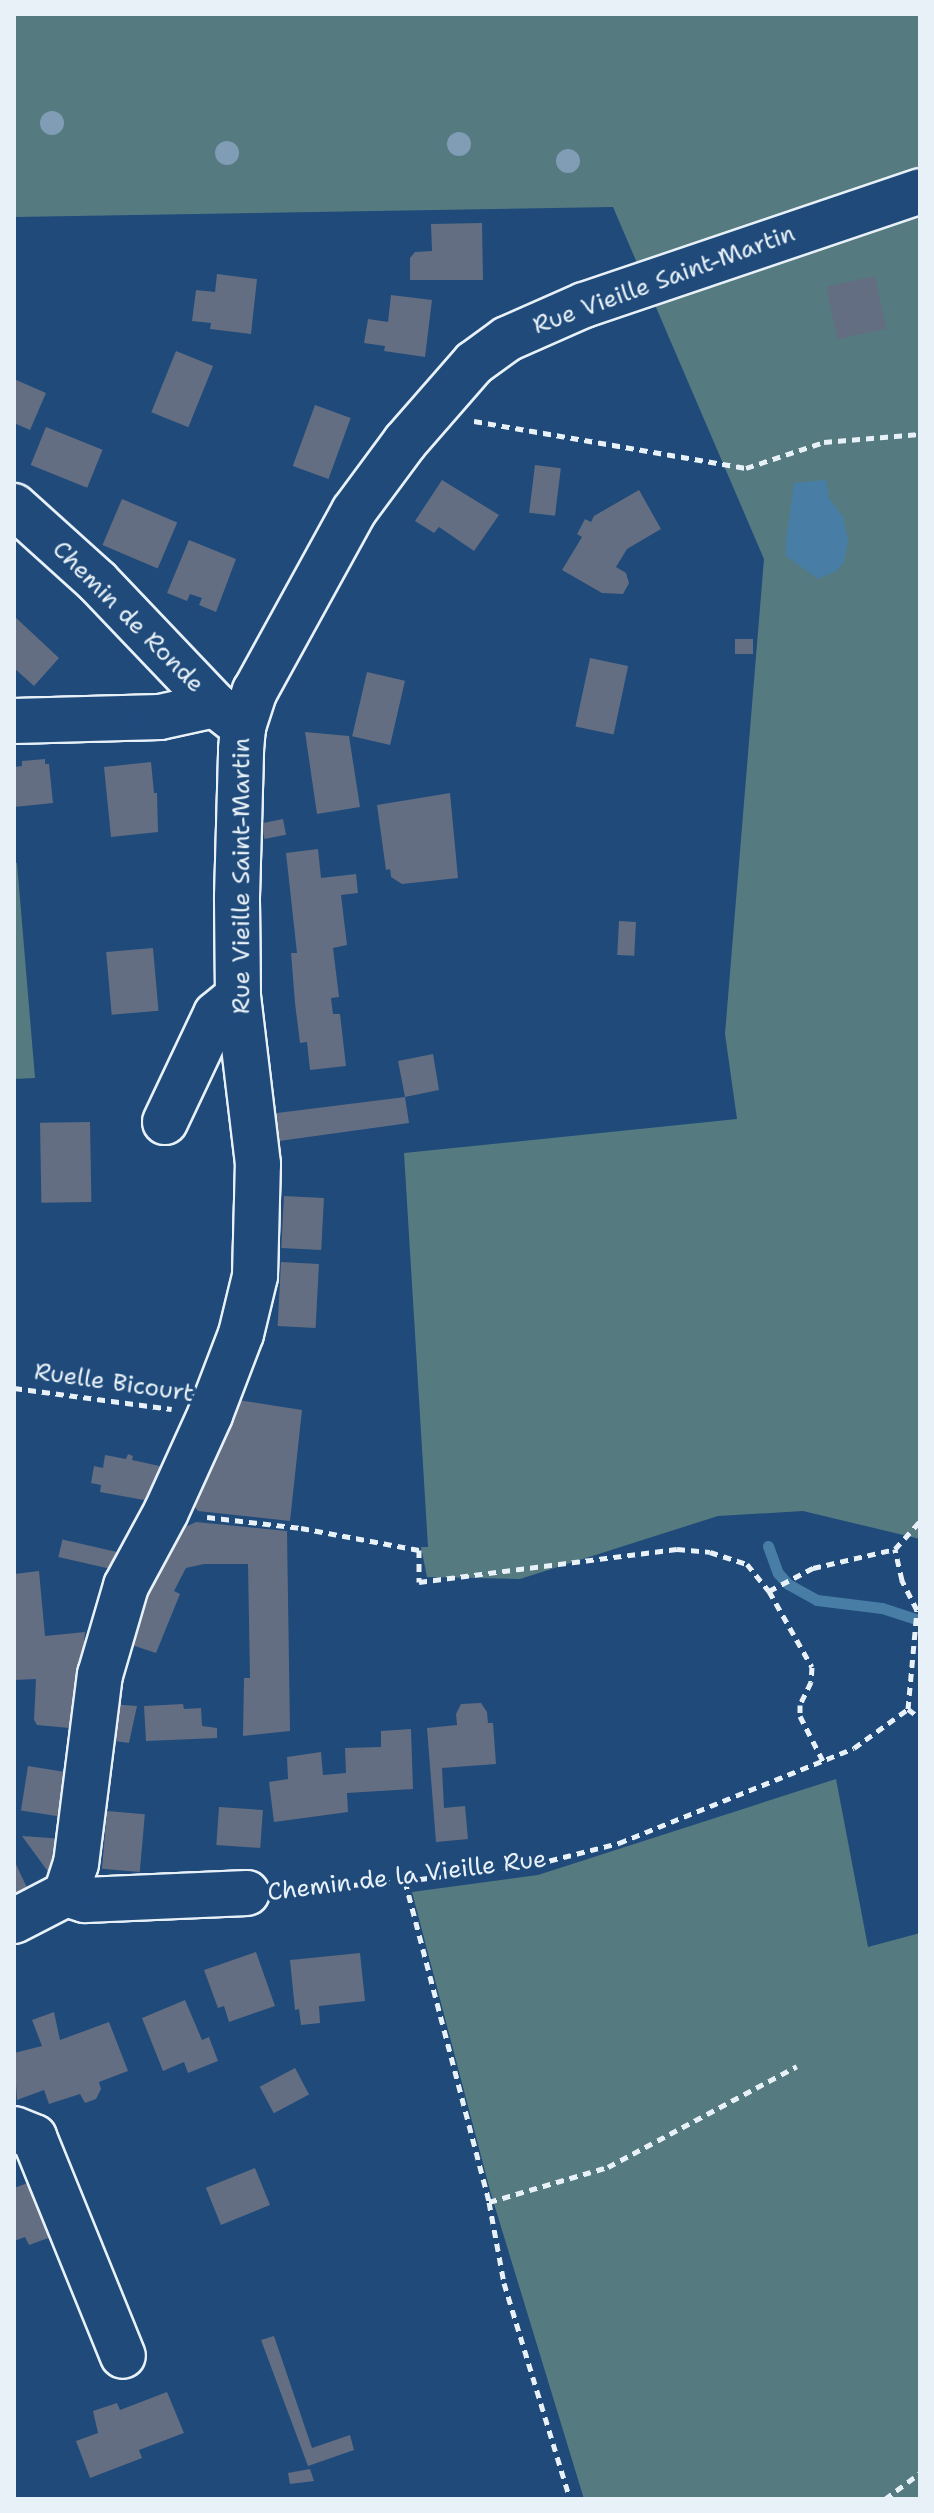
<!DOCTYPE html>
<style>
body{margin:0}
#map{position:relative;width:934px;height:2513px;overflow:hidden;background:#1f4a7a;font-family:"Shantell Sans",sans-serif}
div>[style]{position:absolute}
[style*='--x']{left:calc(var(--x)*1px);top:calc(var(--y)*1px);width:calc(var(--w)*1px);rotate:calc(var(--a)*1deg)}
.green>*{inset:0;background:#557b81}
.water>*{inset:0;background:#487da6}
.stream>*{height:11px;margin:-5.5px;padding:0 5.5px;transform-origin:5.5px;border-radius:5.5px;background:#487da6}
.building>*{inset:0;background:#636e82;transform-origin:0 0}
.path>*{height:5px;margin-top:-2.5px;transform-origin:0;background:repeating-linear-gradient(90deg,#e8f1f8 0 8px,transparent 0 14px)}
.roads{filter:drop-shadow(2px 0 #e8f1f8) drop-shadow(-2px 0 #e8f1f8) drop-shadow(0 2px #e8f1f8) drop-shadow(0 -2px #e8f1f8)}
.minor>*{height:44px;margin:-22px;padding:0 22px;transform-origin:22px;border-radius:22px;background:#1f4a7a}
.trees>*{width:24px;height:24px;margin:-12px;border-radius:50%;background:#819cb5}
span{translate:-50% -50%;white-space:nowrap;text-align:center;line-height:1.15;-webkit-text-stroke:7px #1f4a7a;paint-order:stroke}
.street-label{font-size:24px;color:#e8f1f8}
.frame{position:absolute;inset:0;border:16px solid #e8f1f8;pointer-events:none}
</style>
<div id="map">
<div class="green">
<i style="clip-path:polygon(14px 14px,920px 14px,920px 1539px,803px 1511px,718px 1516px,520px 1579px,427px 1577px,421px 1547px,428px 1547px,404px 1153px,737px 1119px,725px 1034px,764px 559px,613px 207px,14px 217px)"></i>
<i style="clip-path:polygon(14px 863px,17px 863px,35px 1078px,14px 1079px)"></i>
<i style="clip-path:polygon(836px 1779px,868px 1947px,920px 1933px,920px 2499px,584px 2499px,491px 2194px,412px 1892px,538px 1875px)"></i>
</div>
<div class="water">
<i style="clip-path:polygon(826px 480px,829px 498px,843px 517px,848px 540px,844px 562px,836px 571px,818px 579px,786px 556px,786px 541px,794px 483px)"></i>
</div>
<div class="stream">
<i style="--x:768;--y:1546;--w:29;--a:70"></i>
<i style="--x:778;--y:1573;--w:15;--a:48"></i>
<i style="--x:788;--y:1584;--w:33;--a:29"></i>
<i style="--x:817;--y:1600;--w:65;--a:7"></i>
<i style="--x:882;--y:1608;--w:40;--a:18"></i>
</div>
<div class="building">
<i style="clip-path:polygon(482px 223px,483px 280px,410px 280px,410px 258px,415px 252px,432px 251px,431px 224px)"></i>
<i style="clip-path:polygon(217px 274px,257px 279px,251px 334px,210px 329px,211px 323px,192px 321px,196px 290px,215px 292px)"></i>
<i style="left:875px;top:276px;width:54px;height:50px;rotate:78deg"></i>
<i style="clip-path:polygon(391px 295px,432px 300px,425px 357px,384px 351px,385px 346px,364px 343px,368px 319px,388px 322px)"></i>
<i style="left:176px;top:351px;width:40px;height:66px;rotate:22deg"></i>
<i style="clip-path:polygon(14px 379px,46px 393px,30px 430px,14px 423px)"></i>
<i style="left:315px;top:405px;width:38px;height:65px;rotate:20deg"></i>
<i style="left:46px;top:427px;width:61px;height:41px;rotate:22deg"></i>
<i style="left:535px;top:465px;width:26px;height:48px;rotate:7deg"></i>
<i style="clip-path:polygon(442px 480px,499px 515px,474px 551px,439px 527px,434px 533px,415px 521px)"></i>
<i style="clip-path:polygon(639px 490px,661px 529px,627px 549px,616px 567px,626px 573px,629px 583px,623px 594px,602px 593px,562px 570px,582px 537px,577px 534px,585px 519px,591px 522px,594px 516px)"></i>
<i style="left:122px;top:499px;width:60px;height:50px;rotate:23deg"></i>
<i style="clip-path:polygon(189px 540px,236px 559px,216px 612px,199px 605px,202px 598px,190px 594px,187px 601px,167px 593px)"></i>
<i style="clip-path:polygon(14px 616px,59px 658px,34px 686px,14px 668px)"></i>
<i style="left:735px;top:639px;width:18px;height:15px"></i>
<i style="left:590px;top:658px;width:39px;height:70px;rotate:12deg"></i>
<i style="left:367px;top:672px;width:39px;height:66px;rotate:13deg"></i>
<i style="clip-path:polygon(305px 732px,349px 736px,360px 807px,317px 814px)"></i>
<i style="clip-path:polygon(45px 759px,45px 764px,49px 764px,53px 803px,14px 807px,14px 767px,22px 766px,22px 761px)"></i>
<i style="clip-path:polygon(151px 762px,154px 793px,157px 793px,158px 832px,111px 837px,104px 767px)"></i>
<i style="clip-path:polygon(450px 793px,458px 878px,402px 884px,391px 877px,390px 869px,386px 870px,377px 805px)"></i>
<i style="left:283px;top:819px;width:16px;height:22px;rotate:79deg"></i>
<i style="clip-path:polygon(318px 849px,321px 878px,356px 874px,358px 893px,341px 895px,347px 945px,333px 948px,339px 997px,331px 998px,333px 1014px,340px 1014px,346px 1066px,310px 1070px,307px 1042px,300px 1043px,295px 1003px,291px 953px,297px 953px,286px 853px)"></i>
<i style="left:619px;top:921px;width:17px;height:34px;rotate:3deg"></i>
<i style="left:153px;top:948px;width:63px;height:47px;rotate:85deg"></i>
<i style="clip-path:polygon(433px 1054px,439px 1090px,405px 1097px,409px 1123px,272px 1142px,269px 1114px,405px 1097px,398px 1061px)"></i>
<i style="left:90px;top:1122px;width:80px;height:50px;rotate:89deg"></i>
<i style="left:284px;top:1196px;width:40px;height:52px;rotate:3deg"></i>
<i style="left:281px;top:1262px;width:38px;height:64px;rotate:3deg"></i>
<i style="clip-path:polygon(231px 1399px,302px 1410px,290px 1521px,198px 1511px,194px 1506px)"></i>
<i style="clip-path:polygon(128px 1454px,133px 1456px,132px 1460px,173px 1469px,155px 1502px,100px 1492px,101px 1485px,91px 1483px,94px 1466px,103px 1468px,105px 1455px,126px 1459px)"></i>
<i style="clip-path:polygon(196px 1522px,287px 1531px,290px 1731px,243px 1736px,244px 1678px,250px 1678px,248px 1564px,204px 1564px,186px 1568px,174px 1591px,180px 1594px,156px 1653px,123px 1642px,166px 1536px)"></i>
<i style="left:117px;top:1552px;width:18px;height:56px;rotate:103deg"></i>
<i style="clip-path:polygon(39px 1571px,45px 1636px,85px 1632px,76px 1723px,70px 1728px,37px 1725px,34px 1720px,36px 1679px,14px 1680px,14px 1574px)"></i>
<i style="clip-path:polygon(481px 1703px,487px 1712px,488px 1723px,493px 1723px,496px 1764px,442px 1768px,444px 1808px,465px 1806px,468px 1839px,436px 1842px,427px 1728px,457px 1725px,456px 1714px,461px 1704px)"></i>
<i style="clip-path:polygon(111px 1704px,137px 1706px,129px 1743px,107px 1740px)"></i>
<i style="clip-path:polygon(183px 1704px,184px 1709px,201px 1708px,202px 1726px,217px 1728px,217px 1738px,146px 1741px,144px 1706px)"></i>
<i style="clip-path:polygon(411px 1729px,413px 1789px,347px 1793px,348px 1812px,274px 1822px,269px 1782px,288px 1779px,287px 1757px,321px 1752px,323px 1775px,346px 1773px,345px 1748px,381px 1747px,381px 1731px)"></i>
<i style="left:28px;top:1766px;width:44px;height:45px;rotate:9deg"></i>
<i style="left:219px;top:1807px;width:44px;height:38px;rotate:4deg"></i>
<i style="left:107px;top:1811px;width:38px;height:58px;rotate:5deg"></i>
<i style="clip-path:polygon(22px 1836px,64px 1839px,49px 1873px)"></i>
<i style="clip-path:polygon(14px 1860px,29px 1892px,14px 1900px)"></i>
<i style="clip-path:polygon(256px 1952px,275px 2006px,229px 2022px,224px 2006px,218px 2008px,204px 1970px)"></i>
<i style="clip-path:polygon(360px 1953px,365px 2001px,319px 2006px,320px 2023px,301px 2025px,299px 2009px,295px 2010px,290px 1960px)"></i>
<i style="clip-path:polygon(185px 2000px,202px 2040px,209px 2037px,218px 2061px,188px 2073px,184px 2062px,163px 2071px,142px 2018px)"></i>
<i style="clip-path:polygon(54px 2012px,60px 2040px,109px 2022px,128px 2071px,99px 2082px,101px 2089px,96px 2099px,85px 2103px,80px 2094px,49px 2104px,44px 2090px,17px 2100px,14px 2053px,42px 2046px,32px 2020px)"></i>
<i style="left:295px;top:2068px;width:30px;height:40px;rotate:62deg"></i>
<i style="left:255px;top:2168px;width:40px;height:53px;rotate:68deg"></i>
<i style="clip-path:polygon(41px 2178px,62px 2233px,29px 2245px,25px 2237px,14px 2241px,14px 2188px)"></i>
<i style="clip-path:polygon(274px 2336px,312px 2448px,350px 2435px,354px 2450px,308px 2466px,261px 2340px)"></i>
<i style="clip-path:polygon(167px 2392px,184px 2433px,139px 2450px,142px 2458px,90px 2478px,76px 2441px,98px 2433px,93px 2411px,117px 2403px,120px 2410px)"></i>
<i style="clip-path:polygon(310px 2469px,314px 2481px,290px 2484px,288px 2473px)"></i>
</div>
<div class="path">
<i style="--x:474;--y:421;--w:276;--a:9.8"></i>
<i style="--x:746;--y:468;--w:82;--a:-18.4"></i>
<i style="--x:824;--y:442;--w:96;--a:-4.8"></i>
<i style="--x:14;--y:1388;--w:159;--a:7.6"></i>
<i style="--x:207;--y:1517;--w:95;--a:6.7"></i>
<i style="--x:301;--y:1528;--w:120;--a:10.6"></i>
<i style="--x:419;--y:1550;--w:32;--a:90"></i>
<i style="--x:419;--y:1582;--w:260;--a:-7.3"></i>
<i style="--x:677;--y:1549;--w:33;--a:5"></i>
<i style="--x:710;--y:1552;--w:39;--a:18"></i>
<i style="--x:747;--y:1564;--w:35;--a:51"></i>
<i style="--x:769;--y:1591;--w:50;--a:-27.6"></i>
<i style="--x:813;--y:1568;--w:84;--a:-13"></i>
<i style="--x:769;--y:1591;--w:87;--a:60.5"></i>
<i style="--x:812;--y:1667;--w:15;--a:94"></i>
<i style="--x:811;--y:1682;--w:25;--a:116"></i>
<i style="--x:800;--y:1705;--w:11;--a:90"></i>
<i style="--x:800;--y:1716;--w:51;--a:62.9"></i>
<i style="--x:908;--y:1709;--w:99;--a:-84.8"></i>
<i style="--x:917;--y:1610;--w:34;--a:-117"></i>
<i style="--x:902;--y:1580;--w:32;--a:-103"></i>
<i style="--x:895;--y:1549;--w:38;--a:-48"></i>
<i style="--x:908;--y:1709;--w:15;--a:37"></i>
<i style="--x:405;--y:1881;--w:332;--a:75.3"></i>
<i style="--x:489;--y:2202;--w:82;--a:79.5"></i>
<i style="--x:504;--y:2283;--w:226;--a:73"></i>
<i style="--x:284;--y:1890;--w:121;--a:-4.3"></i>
<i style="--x:405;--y:1881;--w:132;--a:-7.4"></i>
<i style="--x:536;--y:1864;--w:86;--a:-14.2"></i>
<i style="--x:619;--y:1843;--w:253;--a:-22"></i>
<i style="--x:854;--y:1748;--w:67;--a:-35.8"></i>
<i style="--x:489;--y:2202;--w:124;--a:-16.4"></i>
<i style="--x:608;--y:2167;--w:214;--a:-28.1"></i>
<i style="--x:885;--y:2499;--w:44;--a:-36.6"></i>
</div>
<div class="roads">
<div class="minor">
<i style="--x:14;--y:506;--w:112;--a:42.1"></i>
<i style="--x:97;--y:581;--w:171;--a:46.4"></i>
<i style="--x:215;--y:705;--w:36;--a:38"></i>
<i style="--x:14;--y:721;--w:146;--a:-1.6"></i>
<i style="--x:160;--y:717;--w:56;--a:-12.3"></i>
<i style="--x:165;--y:1122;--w:119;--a:-64.7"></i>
<i style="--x:216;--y:1014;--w:28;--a:-39"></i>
<i style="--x:66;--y:1894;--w:20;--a:18"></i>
<i style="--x:85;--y:1900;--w:162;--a:-2.5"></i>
<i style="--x:14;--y:1921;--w:59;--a:-27.4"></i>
<i style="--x:66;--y:1894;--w:32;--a:-72"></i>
<i style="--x:76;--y:1864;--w:191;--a:-82.8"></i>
<i style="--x:100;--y:1675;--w:93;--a:-73.7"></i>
<i style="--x:126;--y:1586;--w:84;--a:-61.6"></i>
<i style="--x:166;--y:1512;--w:107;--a:-65.6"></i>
<i style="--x:210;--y:1415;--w:87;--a:-69.1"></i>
<i style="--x:241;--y:1334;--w:60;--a:-76.4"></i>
<i style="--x:255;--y:1276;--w:112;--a:-88.5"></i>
<i style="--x:258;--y:1164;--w:169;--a:-96.8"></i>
<i style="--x:238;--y:996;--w:99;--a:-90.6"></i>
<i style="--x:237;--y:897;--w:147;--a:-88.4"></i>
<i style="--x:241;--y:750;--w:23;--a:-85"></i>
<i style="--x:243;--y:727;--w:38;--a:-72"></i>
<i style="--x:255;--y:691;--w:205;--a:-61.2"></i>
<i style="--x:354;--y:511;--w:86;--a:-53.5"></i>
<i style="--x:405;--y:442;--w:105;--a:-48.9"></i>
<i style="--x:474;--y:363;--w:41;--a:-36"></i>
<i style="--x:507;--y:339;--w:84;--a:-23.8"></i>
<i style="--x:584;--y:305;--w:355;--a:-18.7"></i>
<i style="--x:14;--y:2129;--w:22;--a:22"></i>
<i style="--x:34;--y:2137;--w:236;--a:67.9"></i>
</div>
</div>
<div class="trees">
<i style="left:52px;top:123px"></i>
<i style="left:459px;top:144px"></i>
<i style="left:227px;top:153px"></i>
<i style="left:568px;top:161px"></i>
</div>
<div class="street-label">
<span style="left:664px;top:280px;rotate:-20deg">Rue Vieille Saint-Martin</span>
<span style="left:128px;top:617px;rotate:45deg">Chemin de Ronde</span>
<span style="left:242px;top:876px;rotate:-90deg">Rue Vieille Saint-Martin</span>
<span style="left:114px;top:1383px;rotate:8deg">Ruelle Bicourt</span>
<span style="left:407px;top:1876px;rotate:-7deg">Chemin de la Vieille Rue</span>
</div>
<div class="frame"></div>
</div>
